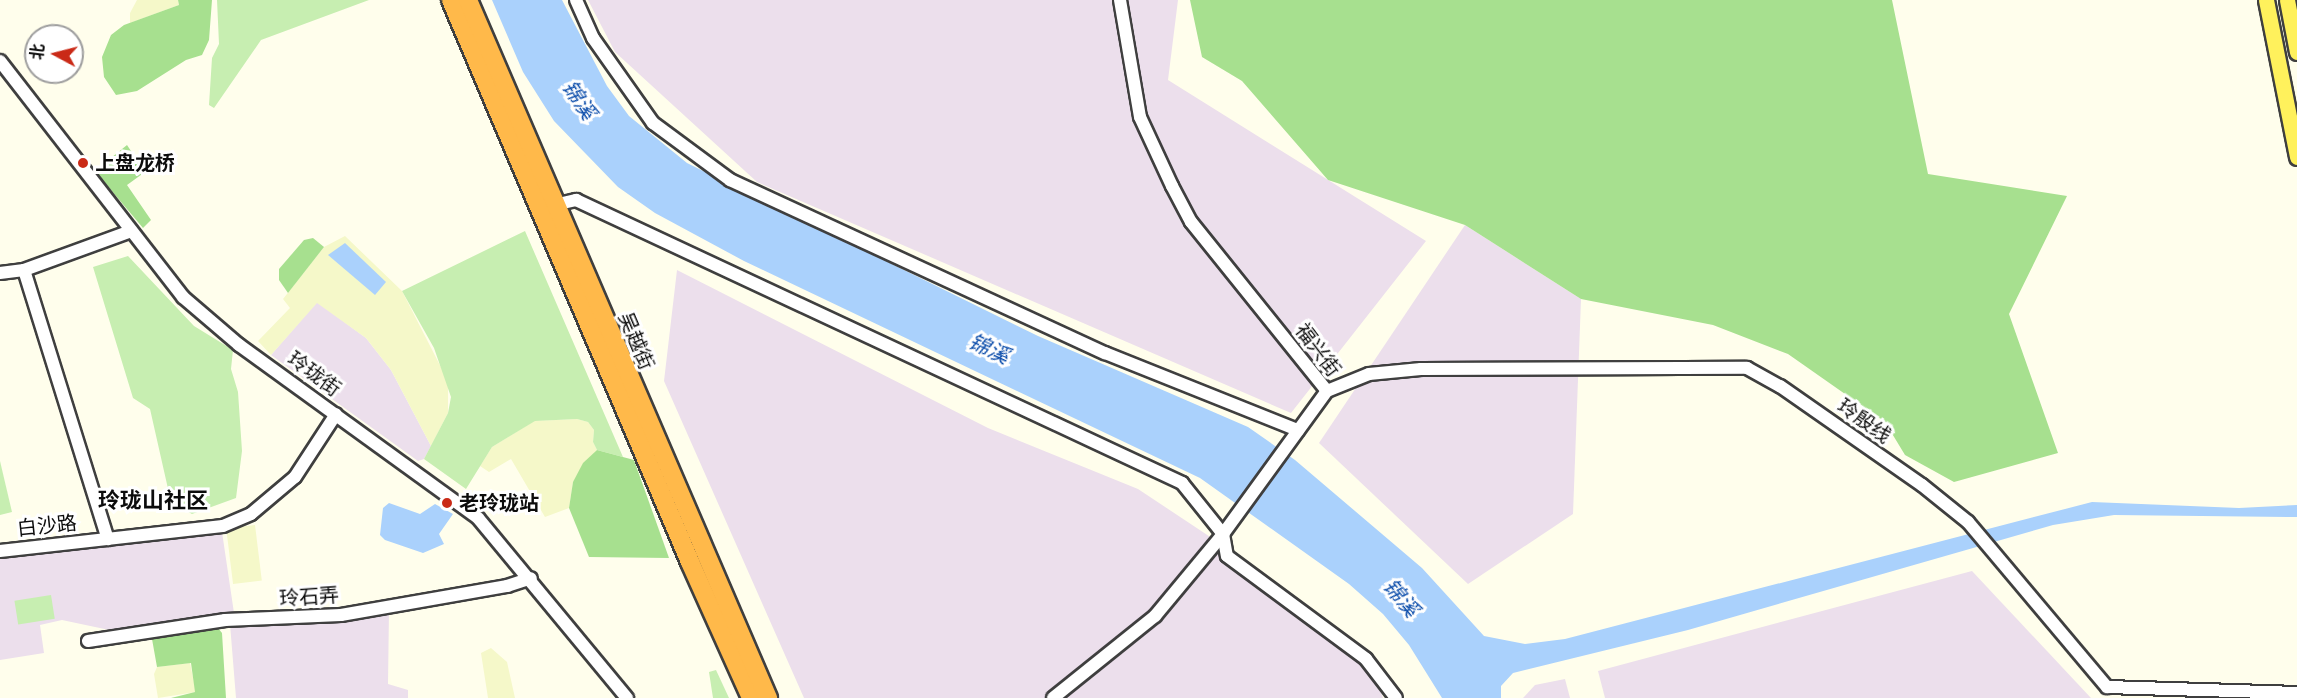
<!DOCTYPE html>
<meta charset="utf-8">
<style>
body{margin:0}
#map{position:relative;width:2297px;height:698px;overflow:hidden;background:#fffeec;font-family:"Zilla Slab","Noto Sans SC",serif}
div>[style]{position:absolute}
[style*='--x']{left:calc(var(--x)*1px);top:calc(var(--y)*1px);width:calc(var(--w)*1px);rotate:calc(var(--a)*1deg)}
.industrial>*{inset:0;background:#ecdfec}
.farmland>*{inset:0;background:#f5f8c9;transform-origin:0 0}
.green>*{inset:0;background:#c7eeb1;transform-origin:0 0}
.forest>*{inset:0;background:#a7e08f}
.water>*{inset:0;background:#aad1fc}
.roads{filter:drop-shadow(2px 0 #3f3f3f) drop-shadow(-2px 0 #3f3f3f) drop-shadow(0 2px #3f3f3f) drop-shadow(0 -2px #3f3f3f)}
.minor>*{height:12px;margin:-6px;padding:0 6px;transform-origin:6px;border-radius:6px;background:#fff}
.major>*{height:15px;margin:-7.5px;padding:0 7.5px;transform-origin:7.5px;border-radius:7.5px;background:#fff15c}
.highway>*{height:18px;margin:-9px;padding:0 9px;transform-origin:9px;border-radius:9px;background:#ffb94a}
.dots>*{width:16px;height:16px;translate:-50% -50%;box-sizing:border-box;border:3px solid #fff;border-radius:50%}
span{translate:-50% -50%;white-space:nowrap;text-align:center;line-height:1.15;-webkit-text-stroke:6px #fff;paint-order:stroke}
.poi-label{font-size:20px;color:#0c0c0c;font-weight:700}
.left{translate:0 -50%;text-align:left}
.street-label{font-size:20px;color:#0c0c0c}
.water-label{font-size:21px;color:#094baa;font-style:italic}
.quarter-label{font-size:22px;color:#0c0c0c;font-weight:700}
.north{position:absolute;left:24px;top:24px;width:60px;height:60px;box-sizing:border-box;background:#fff;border:2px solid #9e9e9e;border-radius:50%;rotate:277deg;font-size:16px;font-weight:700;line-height:24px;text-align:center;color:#0c0c0c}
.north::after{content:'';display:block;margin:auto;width:21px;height:27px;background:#ca2a17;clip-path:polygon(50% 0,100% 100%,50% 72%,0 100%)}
</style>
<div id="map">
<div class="industrial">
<i style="clip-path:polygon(588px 0,1178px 0,1168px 80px,1426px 241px,1291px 413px,757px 182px,615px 52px)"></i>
<i style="clip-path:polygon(1465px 225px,1581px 299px,1573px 514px,1468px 584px,1319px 443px)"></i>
<i style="clip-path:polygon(677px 270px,988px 428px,1138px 489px,1260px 570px,1376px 677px,1383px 698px,804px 698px,664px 381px)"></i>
<i style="clip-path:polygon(317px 302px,366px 338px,391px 370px,431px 446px,424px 459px,418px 461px,271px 355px)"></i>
<i style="clip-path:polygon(222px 532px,234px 613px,114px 631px,62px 620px,40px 625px,44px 653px,0 660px,0 556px)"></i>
<i style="clip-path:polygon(1972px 571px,2091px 698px,1605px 698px,1598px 671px)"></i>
<i style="clip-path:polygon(389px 610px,388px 684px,408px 690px,408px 698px,236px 698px,230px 624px,318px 622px)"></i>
<i style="clip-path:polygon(1565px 679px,1570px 698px,1523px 698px,1535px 685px)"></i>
</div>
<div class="farmland">
<i style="clip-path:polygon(137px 0,178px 0,179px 5px,130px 23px,130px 13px)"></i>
<i style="clip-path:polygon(345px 236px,402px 291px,448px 381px,448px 413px,431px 446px,391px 370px,366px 338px,317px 303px,271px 355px,258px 341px,290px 308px,283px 299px,324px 247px)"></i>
<i style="clip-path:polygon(577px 419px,588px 422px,594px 430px,593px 442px,597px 450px,573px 482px,569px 508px,545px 517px,511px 459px,489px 472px,480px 466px,492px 447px,534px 421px)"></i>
<i style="left:255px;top:525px;width:56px;height:29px;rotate:83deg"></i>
<i style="clip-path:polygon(491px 648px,507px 662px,515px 698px,488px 698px,481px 653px)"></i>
<i style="clip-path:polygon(190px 663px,196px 692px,158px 698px,154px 674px,157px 667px)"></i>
</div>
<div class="green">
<i style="clip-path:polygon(217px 0,369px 0,261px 40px,214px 108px,209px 105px,212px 58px,219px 44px)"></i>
<i style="clip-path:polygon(525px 231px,623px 457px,597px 450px,593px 442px,594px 430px,588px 422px,577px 419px,535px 421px,492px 447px,466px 489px,424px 459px,448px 413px,451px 397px,434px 348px,402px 291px)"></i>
<i style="clip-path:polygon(128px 256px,194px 326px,233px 350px,231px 369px,238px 392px,242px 451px,236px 498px,192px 514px,171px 502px,150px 409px,133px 398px,93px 267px)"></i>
<i style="clip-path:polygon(0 461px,12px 512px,0 515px)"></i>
<i style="left:51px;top:595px;width:24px;height:37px;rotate:81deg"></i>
<i style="clip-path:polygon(716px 670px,729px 698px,713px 698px,709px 672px)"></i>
</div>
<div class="forest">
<i style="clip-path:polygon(178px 0,212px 0,209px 40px,202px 55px,186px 60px,137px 91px,116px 95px,104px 77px,102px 57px,111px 35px,124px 25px,179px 5px)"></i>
<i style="clip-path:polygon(1190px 0,1892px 0,1928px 174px,2067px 196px,2009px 314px,2058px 453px,1954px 482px,1905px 455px,1885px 422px,1788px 354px,1713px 325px,1581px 299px,1465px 225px,1328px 180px,1242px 81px,1202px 57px)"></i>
<i style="clip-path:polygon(127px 145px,145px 172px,127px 185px,151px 220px,143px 228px,95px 171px)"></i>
<i style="clip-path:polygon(313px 238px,324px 247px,288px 293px,279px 280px,279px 269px,304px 240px)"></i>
<i style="clip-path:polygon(597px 450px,634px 460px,669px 558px,589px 557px,569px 508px,573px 482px,583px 463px)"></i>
<i style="clip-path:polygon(218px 628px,222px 633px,226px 698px,171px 698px,195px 692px,191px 663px,157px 667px,152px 639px)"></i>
</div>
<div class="water">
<i style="clip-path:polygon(492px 0,562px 0,607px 86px,629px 116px,687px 163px,1038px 336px,1248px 427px,1295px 460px,1422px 568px,1484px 636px,1525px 644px,1565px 639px,2092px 502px,2239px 508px,2297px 505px,2297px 517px,2114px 515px,2053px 525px,1688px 630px,1513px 673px,1501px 686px,1501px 698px,1442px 698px,1409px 645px,1383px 614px,1349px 584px,1200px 478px,744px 261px,655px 213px,618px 187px,554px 121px,523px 72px)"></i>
<i style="clip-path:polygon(345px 243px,386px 282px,375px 295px,328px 255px)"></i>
<i style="clip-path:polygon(389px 503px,420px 514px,435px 504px,453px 514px,439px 534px,444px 544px,423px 553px,385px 540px,380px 535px,383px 508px)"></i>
</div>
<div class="roads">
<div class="minor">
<i style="--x:576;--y:0;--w:42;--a:65.9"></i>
<i style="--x:593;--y:38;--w:104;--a:54.8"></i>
<i style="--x:653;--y:123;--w:96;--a:36.5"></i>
<i style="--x:730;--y:180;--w:413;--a:24.8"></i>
<i style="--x:1105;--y:353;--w:208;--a:21.8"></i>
<i style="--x:0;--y:61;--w:299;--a:52.2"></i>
<i style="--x:183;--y:297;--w:74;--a:40.6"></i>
<i style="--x:239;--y:345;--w:295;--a:35.9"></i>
<i style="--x:478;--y:518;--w:234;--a:50.4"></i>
<i style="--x:554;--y:205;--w:23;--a:-13"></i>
<i style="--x:576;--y:200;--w:669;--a:25.03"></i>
<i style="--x:1182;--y:483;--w:65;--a:51.2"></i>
<i style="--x:1223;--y:534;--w:22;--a:80"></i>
<i style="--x:1227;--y:556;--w:173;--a:36.5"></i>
<i style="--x:1366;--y:659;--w:49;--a:52.4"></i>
<i style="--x:24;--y:270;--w:282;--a:72.7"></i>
<i style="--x:0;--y:273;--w:24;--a:-7"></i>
<i style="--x:24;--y:270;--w:114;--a:-20"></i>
<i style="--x:1327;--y:391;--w:45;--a:-22"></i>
<i style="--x:1369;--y:374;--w:52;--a:-5.5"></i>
<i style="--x:1421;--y:369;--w:326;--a:-0.2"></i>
<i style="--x:1747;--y:368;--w:38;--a:29"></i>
<i style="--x:1780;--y:386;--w:173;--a:34.9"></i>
<i style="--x:1922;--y:485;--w:59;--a:38.8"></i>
<i style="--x:1968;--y:522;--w:216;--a:49.9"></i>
<i style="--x:2107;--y:687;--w:190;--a:1.8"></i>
<i style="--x:0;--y:551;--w:224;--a:-6.4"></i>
<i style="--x:223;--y:526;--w:30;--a:-23"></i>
<i style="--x:251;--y:514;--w:57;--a:-40.1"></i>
<i style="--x:295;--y:477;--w:75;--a:-56.9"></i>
<i style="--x:88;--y:641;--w:139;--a:-8.7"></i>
<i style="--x:225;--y:620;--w:116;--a:-2.5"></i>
<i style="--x:341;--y:615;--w:169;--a:-9.9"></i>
<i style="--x:507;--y:586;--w:25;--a:-18"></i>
<i style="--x:1053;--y:698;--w:131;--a:-38.8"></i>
<i style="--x:1155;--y:616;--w:107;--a:-50.3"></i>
<i style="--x:1223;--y:534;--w:177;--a:-54"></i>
<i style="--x:1327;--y:391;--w:217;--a:-128.8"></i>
<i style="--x:1191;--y:222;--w:41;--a:-117.8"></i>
<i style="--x:1172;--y:186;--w:76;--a:-114.9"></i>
<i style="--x:1140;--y:117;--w:119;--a:-99.7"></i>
</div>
<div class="major">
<i style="--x:2266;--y:0;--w:160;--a:78.8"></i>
<i style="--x:2287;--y:0;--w:53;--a:79.1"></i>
</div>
<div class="highway">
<i style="--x:451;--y:0;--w:611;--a:66.96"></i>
<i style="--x:690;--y:562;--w:149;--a:65.8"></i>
<i style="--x:468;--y:0;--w:760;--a:66.74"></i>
</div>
</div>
<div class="dots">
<i style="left:83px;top:163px;background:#ca2a17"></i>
<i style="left:447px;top:503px;background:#ca2a17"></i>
</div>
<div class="poi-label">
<span class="left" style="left:95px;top:163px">上盘龙桥</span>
<span class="left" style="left:459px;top:503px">老玲珑站</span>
</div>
<div class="street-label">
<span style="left:636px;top:341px;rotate:67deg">吴越街</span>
<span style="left:1318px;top:350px;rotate:53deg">福兴街</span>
<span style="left:314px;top:374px;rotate:36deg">玲珑街</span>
<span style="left:1864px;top:421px;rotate:35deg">玲殷线</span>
<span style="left:47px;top:526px;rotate:-6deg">白沙路</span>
<span style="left:309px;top:597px;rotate:-4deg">玲石弄</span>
</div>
<div class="water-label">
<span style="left:579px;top:100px;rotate:56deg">锦溪</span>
<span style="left:989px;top:349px;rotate:25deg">锦溪</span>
<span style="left:1401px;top:598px;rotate:50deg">锦溪</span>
</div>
<div class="quarter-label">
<span style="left:153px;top:501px">玲珑山社区</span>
</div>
<div class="north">北</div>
</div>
